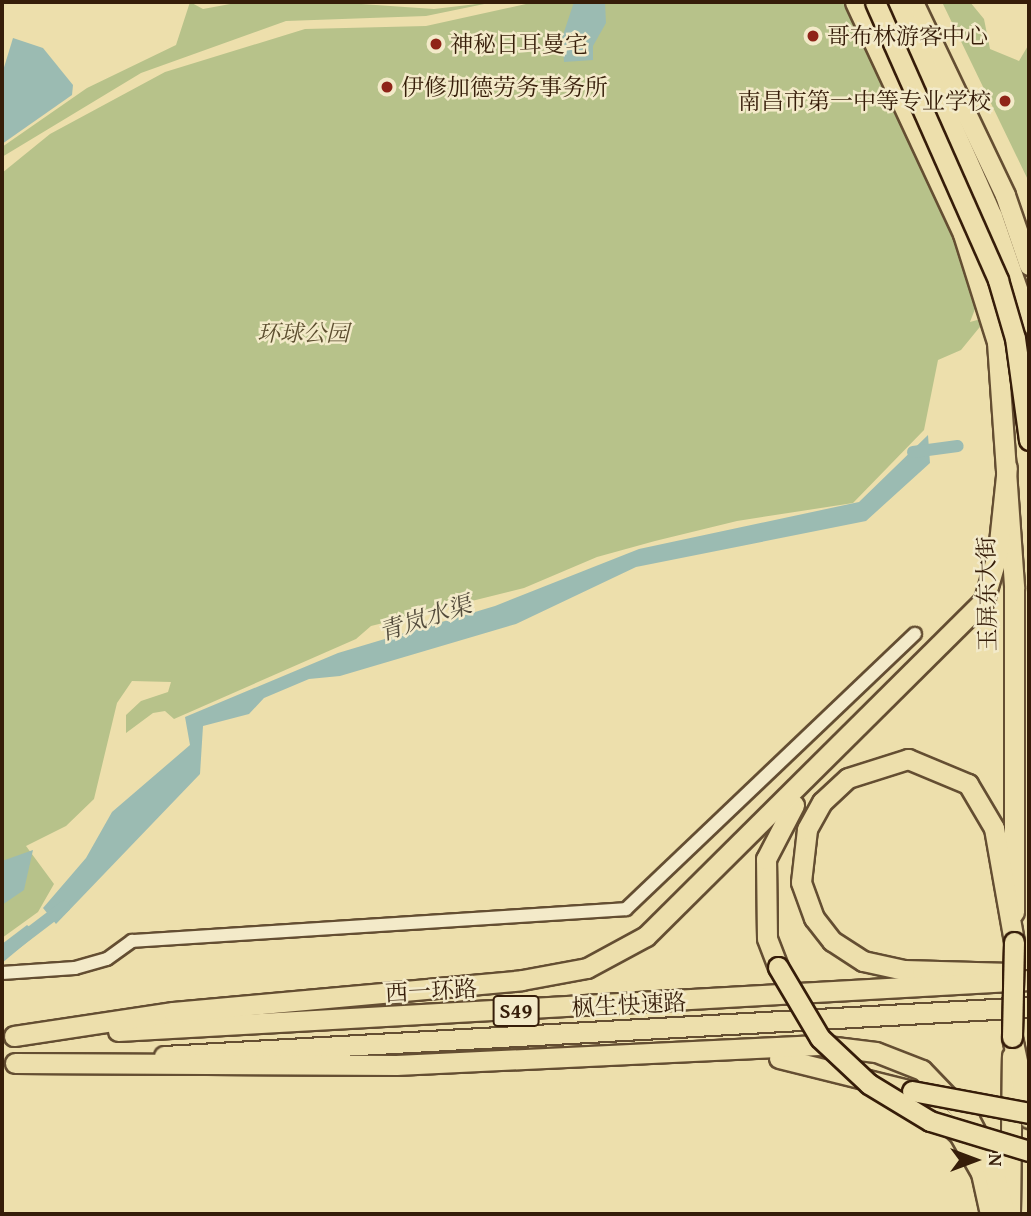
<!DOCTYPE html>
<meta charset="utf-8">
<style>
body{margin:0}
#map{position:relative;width:1031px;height:1216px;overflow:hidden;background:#eddfac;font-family:"Gentium Book Plus","Noto Serif SC",serif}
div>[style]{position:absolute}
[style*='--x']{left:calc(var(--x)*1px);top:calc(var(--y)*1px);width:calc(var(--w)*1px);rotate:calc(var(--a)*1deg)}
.green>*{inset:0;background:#b7c28a}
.water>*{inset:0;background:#9bbbb2}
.canal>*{height:12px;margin:-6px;padding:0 6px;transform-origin:6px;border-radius:6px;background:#9bbbb2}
.roads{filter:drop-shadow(2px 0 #644e32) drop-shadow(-2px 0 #644e32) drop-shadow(0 2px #644e32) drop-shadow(0 -2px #644e32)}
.minor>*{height:12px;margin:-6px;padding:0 6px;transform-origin:6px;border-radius:6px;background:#f3eac9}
.primary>*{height:19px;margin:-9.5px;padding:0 9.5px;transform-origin:9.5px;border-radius:9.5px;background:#eddfac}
.trunk>*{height:19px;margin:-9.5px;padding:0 9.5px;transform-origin:9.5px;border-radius:9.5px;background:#eddfac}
.bridges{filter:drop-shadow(2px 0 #361d09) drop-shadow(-2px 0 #361d09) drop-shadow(0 2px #361d09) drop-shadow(0 -2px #361d09)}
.primary-bridge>*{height:19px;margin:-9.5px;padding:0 9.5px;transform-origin:9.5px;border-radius:9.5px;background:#eddfac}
.trunk-bridge>*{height:19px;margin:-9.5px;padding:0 9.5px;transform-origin:9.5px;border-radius:9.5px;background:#eddfac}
.dots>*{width:19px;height:19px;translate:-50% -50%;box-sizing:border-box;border:4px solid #f3eac9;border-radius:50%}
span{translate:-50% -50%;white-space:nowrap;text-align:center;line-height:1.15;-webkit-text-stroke:5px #f3eac9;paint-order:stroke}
.shield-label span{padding:2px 5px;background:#f3eac9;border:2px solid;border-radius:5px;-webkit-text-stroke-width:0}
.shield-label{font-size:21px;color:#361d09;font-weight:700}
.poi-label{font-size:23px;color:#361d09}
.left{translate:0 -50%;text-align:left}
.right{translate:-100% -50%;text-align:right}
.park-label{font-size:23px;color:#5d4f30;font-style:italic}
.street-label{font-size:23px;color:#361d09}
.water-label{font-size:24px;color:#544c3c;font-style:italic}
.frame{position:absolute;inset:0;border:4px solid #361d09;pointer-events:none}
.north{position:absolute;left:940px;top:1125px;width:70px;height:70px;-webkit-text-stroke:5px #f3eac9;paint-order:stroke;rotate:90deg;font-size:19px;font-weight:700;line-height:28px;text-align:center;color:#361d09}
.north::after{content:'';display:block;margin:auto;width:24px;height:32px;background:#361d09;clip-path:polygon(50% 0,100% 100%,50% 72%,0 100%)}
</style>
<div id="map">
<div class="green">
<i style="clip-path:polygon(190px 2px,203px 9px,241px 2px,332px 2px,434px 9px,494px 2px,426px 16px,286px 21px,141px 73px,2px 157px,2px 147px,87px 88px,176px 45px)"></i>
<i style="clip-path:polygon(535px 2px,848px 2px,964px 246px,975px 309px,970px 322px,988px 317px,961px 350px,938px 360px,924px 430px,853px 503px,737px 521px,655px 541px,597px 557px,524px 588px,371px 626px,356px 639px,174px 719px,165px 711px,153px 713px,126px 733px,126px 715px,141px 701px,168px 692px,171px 682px,132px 681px,117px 703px,94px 799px,66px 826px,26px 846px,54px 884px,38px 912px,2px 938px,2px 173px,50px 134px,165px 72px,305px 29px,426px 26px)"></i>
<i style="clip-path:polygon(942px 2px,970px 2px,984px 19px,990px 49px,1019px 61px,1029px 44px,1029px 182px)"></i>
</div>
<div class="water">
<i style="clip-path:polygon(574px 2px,605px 2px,606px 23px,593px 46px,593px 60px,564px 62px,562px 38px)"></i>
<i style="clip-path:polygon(13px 38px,43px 48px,73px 85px,72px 95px,2px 144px,2px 74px)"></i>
<i style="clip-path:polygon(928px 435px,930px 463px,866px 521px,636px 567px,516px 624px,340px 676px,309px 679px,264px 698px,249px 714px,203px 726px,200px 774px,56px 924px,43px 908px,86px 858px,112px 812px,190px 745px,185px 717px,338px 653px,495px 606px,639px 549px,859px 502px)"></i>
<i style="clip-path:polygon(33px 850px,24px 890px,2px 905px,2px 861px)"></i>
<i style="clip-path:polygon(27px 925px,38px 933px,2px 963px,2px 944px)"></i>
</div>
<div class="canal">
<i style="--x:913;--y:452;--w:45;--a:-7.6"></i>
<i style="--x:2;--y:954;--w:78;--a:-37.2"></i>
</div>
<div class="roads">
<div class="minor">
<i style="--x:2;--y:973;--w:73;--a:-3.9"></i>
<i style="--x:75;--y:968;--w:33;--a:-16"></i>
<i style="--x:107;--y:959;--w:31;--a:-36"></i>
<i style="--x:132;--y:941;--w:495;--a:-3.7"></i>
<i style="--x:626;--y:909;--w:399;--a:-43.6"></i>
</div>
<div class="primary">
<i style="--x:855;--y:2;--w:256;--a:65"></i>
<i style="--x:963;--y:234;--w:113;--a:72.5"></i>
<i style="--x:997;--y:342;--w:247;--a:86"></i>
<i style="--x:1014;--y:588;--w:324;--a:90"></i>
<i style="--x:913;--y:2;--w:214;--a:64.5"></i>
<i style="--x:1005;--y:195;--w:74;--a:71.1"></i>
<i style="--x:1010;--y:1214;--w:158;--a:-89.3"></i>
</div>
<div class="trunk">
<i style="--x:897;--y:2;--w:234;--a:66.1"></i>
<i style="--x:992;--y:216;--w:113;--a:70.9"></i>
<i style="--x:778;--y:967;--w:31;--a:-111"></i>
<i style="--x:767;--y:938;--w:79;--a:-90.7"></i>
<i style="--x:766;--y:859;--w:61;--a:-62.6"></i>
<i style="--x:1011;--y:973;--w:107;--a:-178.4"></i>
<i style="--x:904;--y:970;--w:42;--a:-167.6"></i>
<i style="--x:863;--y:961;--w:37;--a:-147"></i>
<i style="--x:832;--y:941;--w:29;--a:-128"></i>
<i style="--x:814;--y:918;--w:38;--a:-110"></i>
<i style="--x:801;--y:882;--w:53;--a:-83.5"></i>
<i style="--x:807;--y:829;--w:31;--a:-61"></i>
<i style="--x:822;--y:802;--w:35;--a:-43"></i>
<i style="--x:848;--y:778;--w:63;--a:-17.6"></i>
<i style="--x:908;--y:759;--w:65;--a:22.6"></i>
<i style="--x:968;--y:784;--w:51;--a:59.4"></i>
<i style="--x:994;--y:828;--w:116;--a:80"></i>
<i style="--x:118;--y:1031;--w:912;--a:-3.2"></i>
<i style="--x:14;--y:1036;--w:161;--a:-8.6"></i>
<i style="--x:173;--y:1012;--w:350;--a:-5.2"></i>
<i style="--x:522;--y:980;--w:66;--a:-10.5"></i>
<i style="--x:587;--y:968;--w:67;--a:-28.5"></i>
<i style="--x:646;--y:936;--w:477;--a:-44.8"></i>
<i style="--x:984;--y:600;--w:50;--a:-73.7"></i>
<i style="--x:998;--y:552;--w:85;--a:-84"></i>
<i style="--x:1012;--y:1037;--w:83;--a:78.1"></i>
<i style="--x:164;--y:1056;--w:866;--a:-3.24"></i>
<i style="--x:779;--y:1058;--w:137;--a:13.9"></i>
<i style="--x:912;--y:1091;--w:64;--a:42.5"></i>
<i style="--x:959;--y:1134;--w:45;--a:60.6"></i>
<i style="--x:981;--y:1173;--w:42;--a:77.6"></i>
<i style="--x:15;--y:1063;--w:381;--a:0.3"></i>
<i style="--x:396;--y:1065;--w:423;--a:-2.7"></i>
<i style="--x:819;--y:1045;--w:57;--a:7"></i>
<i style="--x:876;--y:1052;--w:49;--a:21.4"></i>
<i style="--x:922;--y:1070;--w:68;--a:46.2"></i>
<i style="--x:969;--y:1119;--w:45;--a:62.3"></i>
<i style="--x:990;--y:1159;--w:57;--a:74.7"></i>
</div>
</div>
<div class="bridges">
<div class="primary-bridge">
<i style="--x:1012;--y:1037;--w:95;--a:-88.8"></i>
</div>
<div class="trunk-bridge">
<i style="--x:875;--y:2;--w:304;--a:66.1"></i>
<i style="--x:998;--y:280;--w:60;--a:73.7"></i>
<i style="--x:1015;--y:338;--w:103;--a:82.2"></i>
<i style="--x:778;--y:967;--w:82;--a:59.4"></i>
<i style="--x:820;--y:1038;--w:67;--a:43.2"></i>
<i style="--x:869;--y:1084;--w:71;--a:31.2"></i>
<i style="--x:930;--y:1121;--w:103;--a:16.9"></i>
<i style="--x:912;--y:1091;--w:119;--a:10.6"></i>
</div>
</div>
<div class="dots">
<i style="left:813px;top:36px;background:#8f2418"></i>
<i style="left:436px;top:44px;background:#8f2418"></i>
<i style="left:387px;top:87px;background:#8f2418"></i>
<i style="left:1005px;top:101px;background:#8f2418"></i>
</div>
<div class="shield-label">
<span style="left:516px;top:1011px">S49</span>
</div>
<div class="poi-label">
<span class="left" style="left:827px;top:36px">哥布林游客中心</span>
<span class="left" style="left:450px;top:44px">神秘日耳曼宅</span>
<span class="left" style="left:401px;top:87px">伊修加德劳务事务所</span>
<span class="right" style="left:991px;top:101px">南昌市第一中等专业学校</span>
</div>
<div class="park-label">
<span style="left:303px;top:333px">环球公园</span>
</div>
<div class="street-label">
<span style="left:987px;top:594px;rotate:-91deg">玉屏东大街</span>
<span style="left:431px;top:991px;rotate:-3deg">西一环路</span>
<span style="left:629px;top:1005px;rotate:-3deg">枫生快速路</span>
</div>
<div class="water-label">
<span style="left:425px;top:618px;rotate:-18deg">青岚水渠</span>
</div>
<div class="frame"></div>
<div class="north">N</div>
</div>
